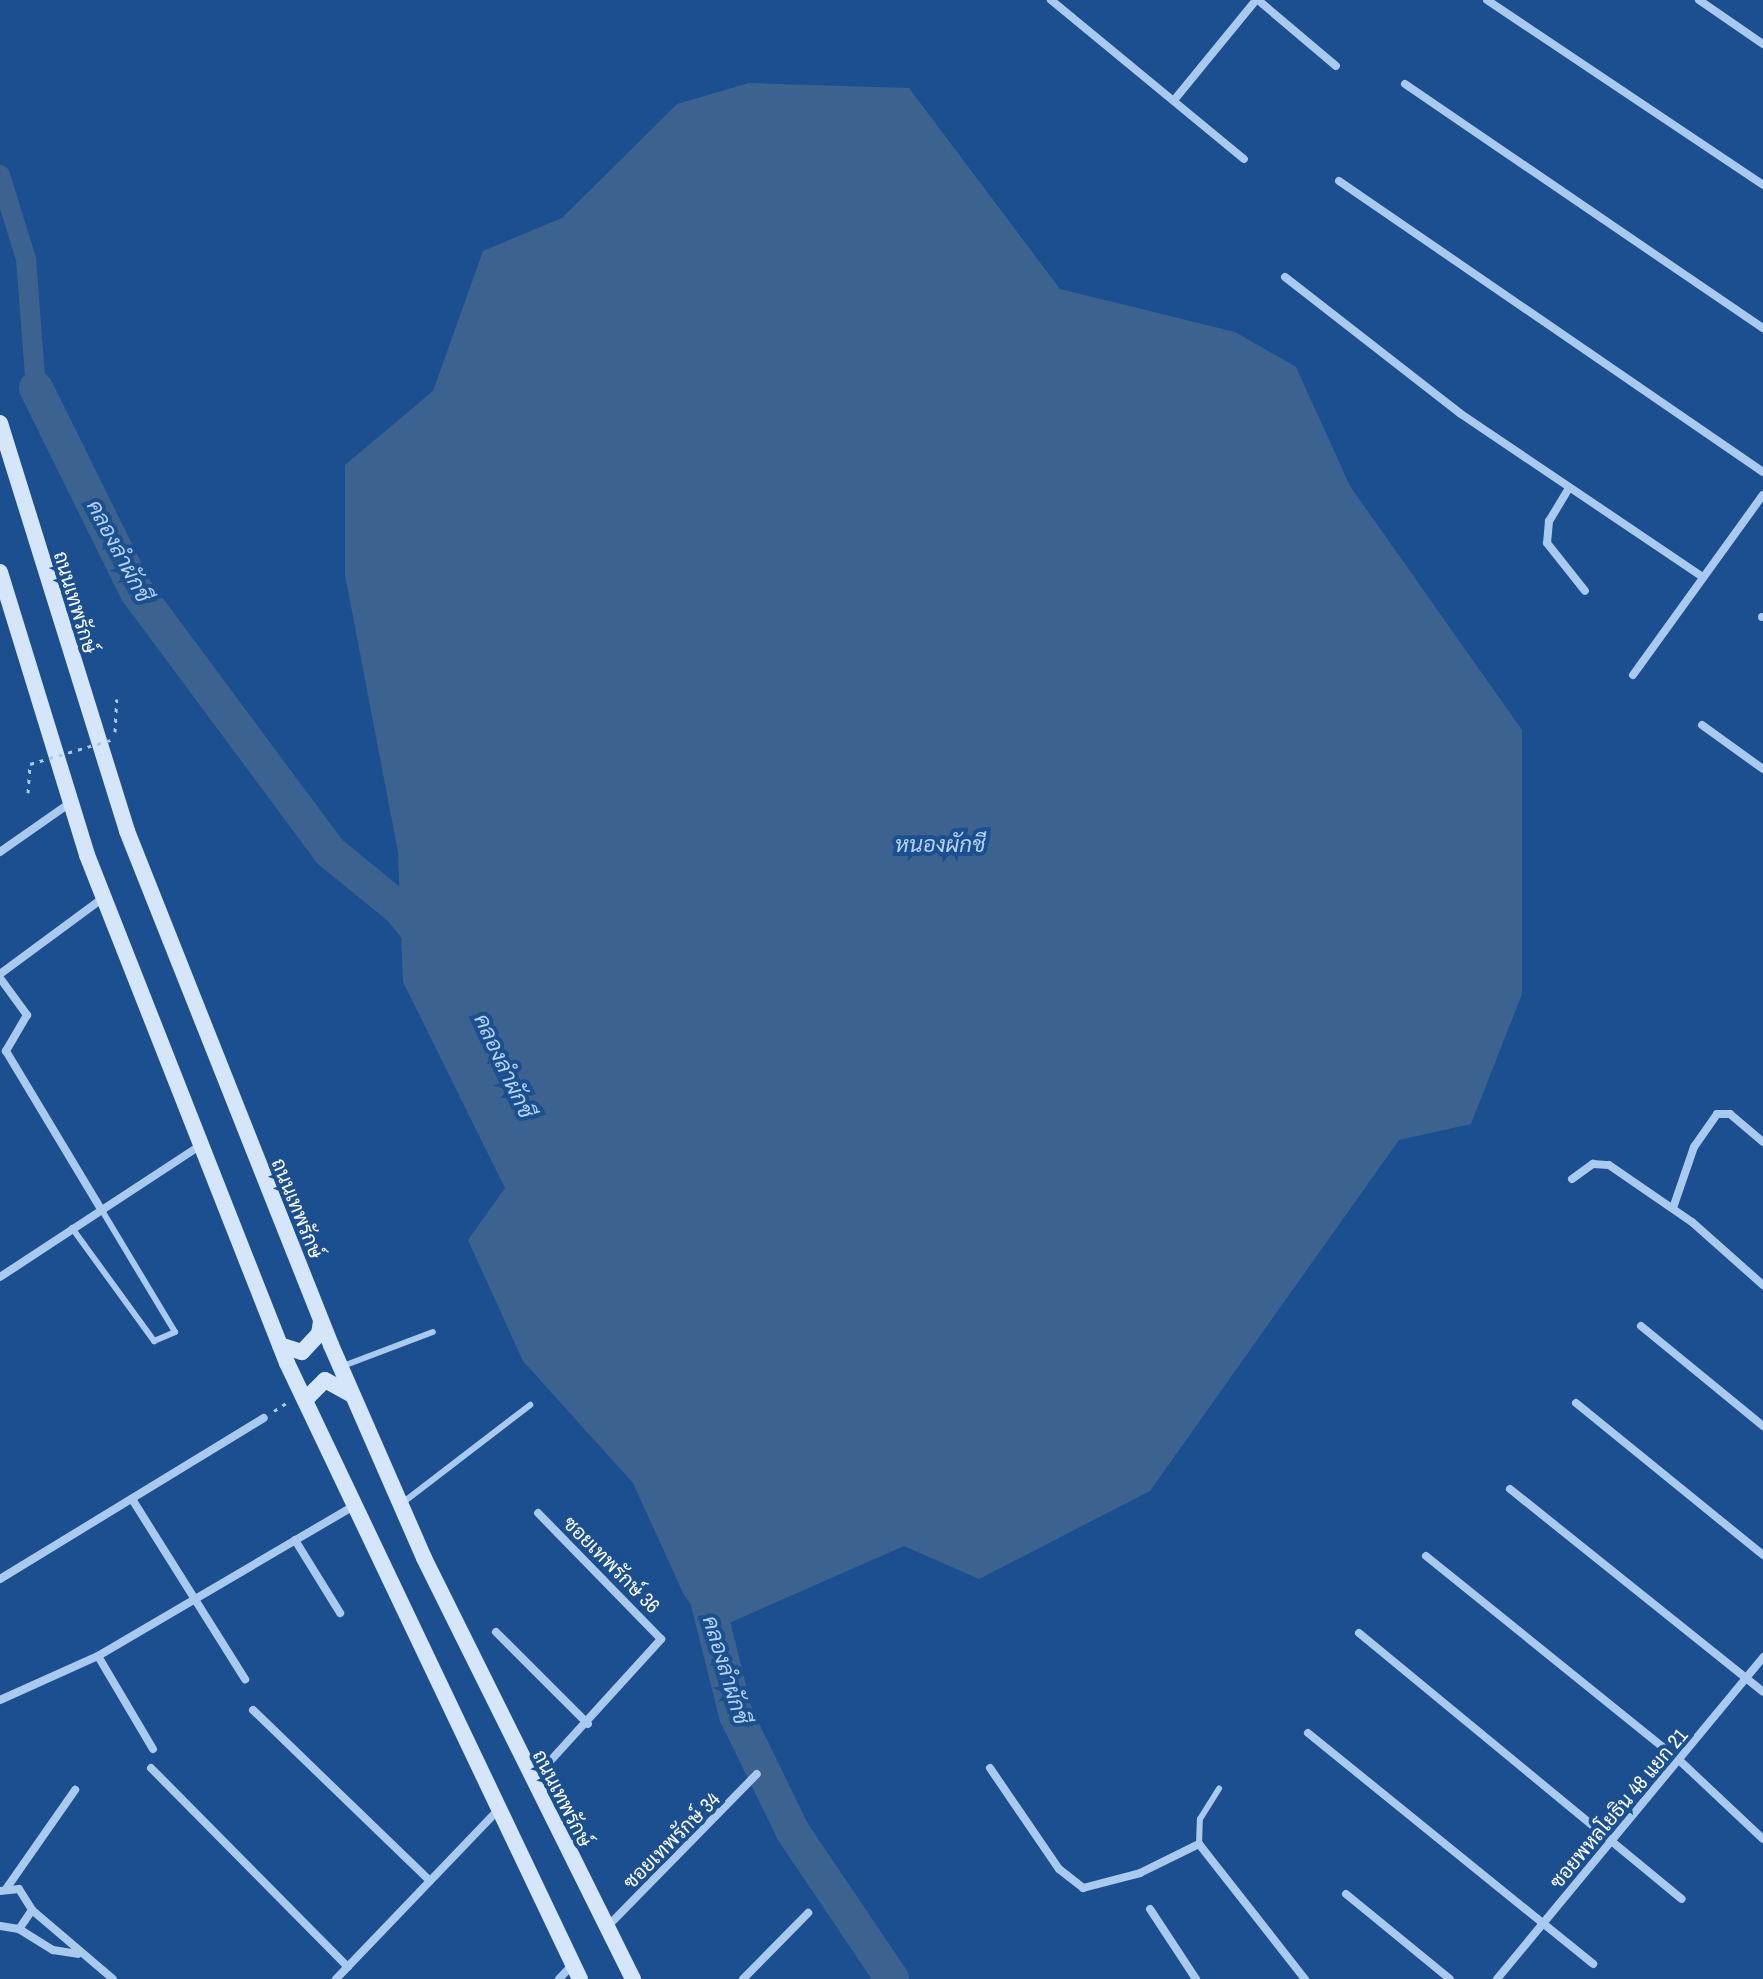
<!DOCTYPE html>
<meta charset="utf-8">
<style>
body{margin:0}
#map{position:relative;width:1763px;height:1979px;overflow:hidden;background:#1b4f8f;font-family:"Archivo Narrow",Sarabun,sans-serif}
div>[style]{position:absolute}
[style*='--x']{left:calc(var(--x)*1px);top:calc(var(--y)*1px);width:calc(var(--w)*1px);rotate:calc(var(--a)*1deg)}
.water>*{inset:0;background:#3c6290}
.canal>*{height:20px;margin:-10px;padding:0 10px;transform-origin:10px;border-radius:10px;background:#3c6290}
.river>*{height:34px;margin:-17px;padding:0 17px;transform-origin:17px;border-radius:17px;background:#3c6290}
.path>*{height:3px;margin-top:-1.5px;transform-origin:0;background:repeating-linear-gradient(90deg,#a9c9ee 0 4px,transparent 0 10px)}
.service>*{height:6px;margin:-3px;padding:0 3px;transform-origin:3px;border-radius:3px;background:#a9c9ee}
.minor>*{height:8px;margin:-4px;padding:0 4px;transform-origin:4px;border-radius:4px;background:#a9c9ee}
.secondary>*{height:16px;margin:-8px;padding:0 8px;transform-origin:8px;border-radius:8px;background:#d6e6fa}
.path-bridge>*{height:3px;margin-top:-1.5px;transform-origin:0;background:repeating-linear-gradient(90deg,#a9c9ee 0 4px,transparent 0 10px)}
span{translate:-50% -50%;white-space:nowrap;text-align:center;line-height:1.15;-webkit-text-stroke:8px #1b4f8f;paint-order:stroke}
.street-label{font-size:20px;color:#fff}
.water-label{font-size:22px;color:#b5d3f5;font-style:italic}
</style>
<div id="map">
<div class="water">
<i style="clip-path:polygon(749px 83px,909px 88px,1060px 289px,1235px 332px,1296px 367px,1350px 486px,1522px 730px,1522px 994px,1471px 1124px,1399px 1140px,1150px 1491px,979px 1579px,904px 1546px,711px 1631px,684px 1595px,633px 1483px,523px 1361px,468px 1240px,505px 1188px,403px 982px,398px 852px,345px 575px,345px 465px,433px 391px,483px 251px,562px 218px,677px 104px)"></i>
</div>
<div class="canal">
<i style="--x:0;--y:175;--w:88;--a:72.8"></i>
<i style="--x:26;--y:259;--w:129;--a:85.6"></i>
</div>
<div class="river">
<i style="--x:36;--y:388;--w:228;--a:63.7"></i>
<i style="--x:137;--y:592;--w:322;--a:53.4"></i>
<i style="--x:329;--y:851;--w:92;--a:39.2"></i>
<i style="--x:400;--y:909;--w:46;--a:51.1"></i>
<i style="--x:704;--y:1587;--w:132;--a:76"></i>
<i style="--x:736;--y:1715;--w:130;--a:64"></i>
<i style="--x:793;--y:1832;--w:177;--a:56"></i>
</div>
<div class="path">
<i style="--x:115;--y:732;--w:33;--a:-87"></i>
<i style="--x:28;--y:793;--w:29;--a:-86"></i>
<i style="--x:274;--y:1411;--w:17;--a:-33"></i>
</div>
<div class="service">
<i style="--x:72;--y:1228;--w:140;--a:54"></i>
<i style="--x:154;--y:1341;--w:23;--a:-23"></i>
<i style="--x:175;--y:1332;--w:144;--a:-121"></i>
<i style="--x:343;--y:1366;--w:96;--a:-20.7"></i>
<i style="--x:401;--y:1504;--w:163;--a:-37.5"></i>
<i style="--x:1199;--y:1844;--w:25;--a:-88"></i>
<i style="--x:1200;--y:1819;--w:36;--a:-58"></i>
</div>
<div class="minor">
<i style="--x:1051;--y:0;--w:250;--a:39.5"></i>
<i style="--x:1258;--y:0;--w:102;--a:40.2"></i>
<i style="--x:1487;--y:0;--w:332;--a:33.8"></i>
<i style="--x:1699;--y:0;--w:78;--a:34.5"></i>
<i style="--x:1405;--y:84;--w:433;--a:34.3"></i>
<i style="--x:1175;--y:99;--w:128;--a:-50.7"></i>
<i style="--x:1339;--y:181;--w:514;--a:34.46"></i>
<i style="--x:1285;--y:277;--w:223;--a:37.9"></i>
<i style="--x:1461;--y:414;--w:292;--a:34"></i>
<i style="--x:1569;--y:488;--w:39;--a:121"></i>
<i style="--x:1549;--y:521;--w:22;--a:95"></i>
<i style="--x:1547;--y:543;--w:61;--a:51.6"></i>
<i style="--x:1762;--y:617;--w:1;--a:0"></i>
<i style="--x:1633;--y:675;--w:222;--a:-54.2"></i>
<i style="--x:1702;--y:725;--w:75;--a:35.8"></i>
<i style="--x:0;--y:852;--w:85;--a:-35"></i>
<i style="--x:0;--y:974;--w:128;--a:-36.4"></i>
<i style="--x:0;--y:978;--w:46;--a:53.9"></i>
<i style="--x:27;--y:1015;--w:42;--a:120.3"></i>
<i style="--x:6;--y:1051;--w:184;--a:59"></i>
<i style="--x:1572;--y:1179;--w:26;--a:-36"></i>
<i style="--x:1593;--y:1164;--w:16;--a:4"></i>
<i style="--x:1609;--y:1165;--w:101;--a:34.5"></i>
<i style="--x:1692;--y:1222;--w:95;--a:41.6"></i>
<i style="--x:1673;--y:1208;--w:65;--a:-71"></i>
<i style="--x:1694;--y:1147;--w:40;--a:-55.1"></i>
<i style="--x:1717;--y:1114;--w:13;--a:0"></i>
<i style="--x:1730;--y:1114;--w:43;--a:40.3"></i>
<i style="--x:0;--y:1277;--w:240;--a:-33.3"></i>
<i style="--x:1641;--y:1326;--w:158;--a:39.3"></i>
<i style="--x:1576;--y:1403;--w:241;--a:39.1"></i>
<i style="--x:1510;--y:1489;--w:324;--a:38.7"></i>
<i style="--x:132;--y:1499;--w:213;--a:57.9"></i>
<i style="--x:295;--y:1540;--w:86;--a:58.3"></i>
<i style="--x:1426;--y:1556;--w:325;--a:38.9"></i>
<i style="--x:1679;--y:1760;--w:115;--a:43.2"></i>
<i style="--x:0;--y:1579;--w:309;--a:-31.4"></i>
<i style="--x:496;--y:1632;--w:130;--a:45"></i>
<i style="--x:1359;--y:1633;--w:418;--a:39.5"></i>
<i style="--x:98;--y:1656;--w:108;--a:59.4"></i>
<i style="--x:0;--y:1700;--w:107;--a:-24.2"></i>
<i style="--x:98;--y:1656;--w:297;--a:-30.4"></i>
<i style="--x:253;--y:1710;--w:246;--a:44"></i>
<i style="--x:1308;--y:1733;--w:367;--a:39"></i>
<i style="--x:151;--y:1768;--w:280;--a:45.3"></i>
<i style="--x:990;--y:1768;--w:122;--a:55.7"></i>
<i style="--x:1059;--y:1869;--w:31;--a:38"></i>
<i style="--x:1083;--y:1888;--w:59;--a:-14.7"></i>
<i style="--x:1140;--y:1873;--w:66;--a:-26.2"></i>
<i style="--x:1199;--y:1844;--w:172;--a:51.9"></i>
<i style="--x:532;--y:1781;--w:192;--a:-47.7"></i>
<i style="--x:661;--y:1639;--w:176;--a:-134.3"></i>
<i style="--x:6;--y:1889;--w:121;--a:-55.1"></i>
<i style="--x:0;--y:1891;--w:19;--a:-6"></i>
<i style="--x:19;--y:1889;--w:25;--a:58"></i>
<i style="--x:32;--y:1910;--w:23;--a:124"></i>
<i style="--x:19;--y:1929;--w:19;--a:-171"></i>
<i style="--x:1346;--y:1894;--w:134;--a:39.3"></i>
<i style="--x:1150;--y:1909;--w:84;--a:56.7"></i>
<i style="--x:32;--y:1910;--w:106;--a:40.4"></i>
<i style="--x:607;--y:1927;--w:214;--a:-45.6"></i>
<i style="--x:19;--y:1929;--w:40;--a:32"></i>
<i style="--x:53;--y:1950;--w:25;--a:9"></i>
<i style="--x:336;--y:1979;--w:231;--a:-46.2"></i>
<i style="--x:559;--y:1979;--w:19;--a:-47"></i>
<i style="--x:743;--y:1979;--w:93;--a:-45.4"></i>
<i style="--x:1497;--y:1979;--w:418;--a:-50.4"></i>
</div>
<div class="secondary">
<i style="--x:0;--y:423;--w:427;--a:72.7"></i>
<i style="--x:127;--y:831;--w:553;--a:68.35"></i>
<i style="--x:331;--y:1345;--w:232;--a:66.4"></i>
<i style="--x:424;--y:1558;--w:470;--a:63.6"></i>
<i style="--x:0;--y:572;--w:296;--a:72.9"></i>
<i style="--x:87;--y:855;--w:546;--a:68.51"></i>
<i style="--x:287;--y:1363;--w:682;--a:64.56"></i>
<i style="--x:280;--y:1345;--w:23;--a:18"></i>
<i style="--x:302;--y:1352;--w:25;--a:-47"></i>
<i style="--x:319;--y:1334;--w:13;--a:-81"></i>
<i style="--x:305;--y:1400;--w:28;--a:-45"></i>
<i style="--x:325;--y:1380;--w:31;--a:29"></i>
</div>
<div class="path-bridge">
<i style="--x:30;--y:764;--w:88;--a:-16.6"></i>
</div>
<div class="street-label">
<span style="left:76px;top:602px;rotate:73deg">ถนนเทพรักษ์</span>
<span style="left:298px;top:1208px;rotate:68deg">ถนนเทพรักษ์</span>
<span style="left:612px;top:1564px;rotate:45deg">ซอยเทพรักษ์ 36</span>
<span style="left:563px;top:1798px;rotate:63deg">ถนนเทพรักษ์</span>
<span style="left:1618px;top:1808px;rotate:-50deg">ซอยพหลโยธิน 48 แยก 21</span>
<span style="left:671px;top:1840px;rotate:-45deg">ซอยเทพรักษ์ 34</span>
</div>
<div class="water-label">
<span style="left:119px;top:551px;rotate:62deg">คลองลำผักชี</span>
<span style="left:940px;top:845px">หนองผักชี</span>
<span style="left:504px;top:1066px;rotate:65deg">คลองลำผักชี</span>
<span style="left:726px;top:1670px;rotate:73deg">คลองลำผักชี</span>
</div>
</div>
